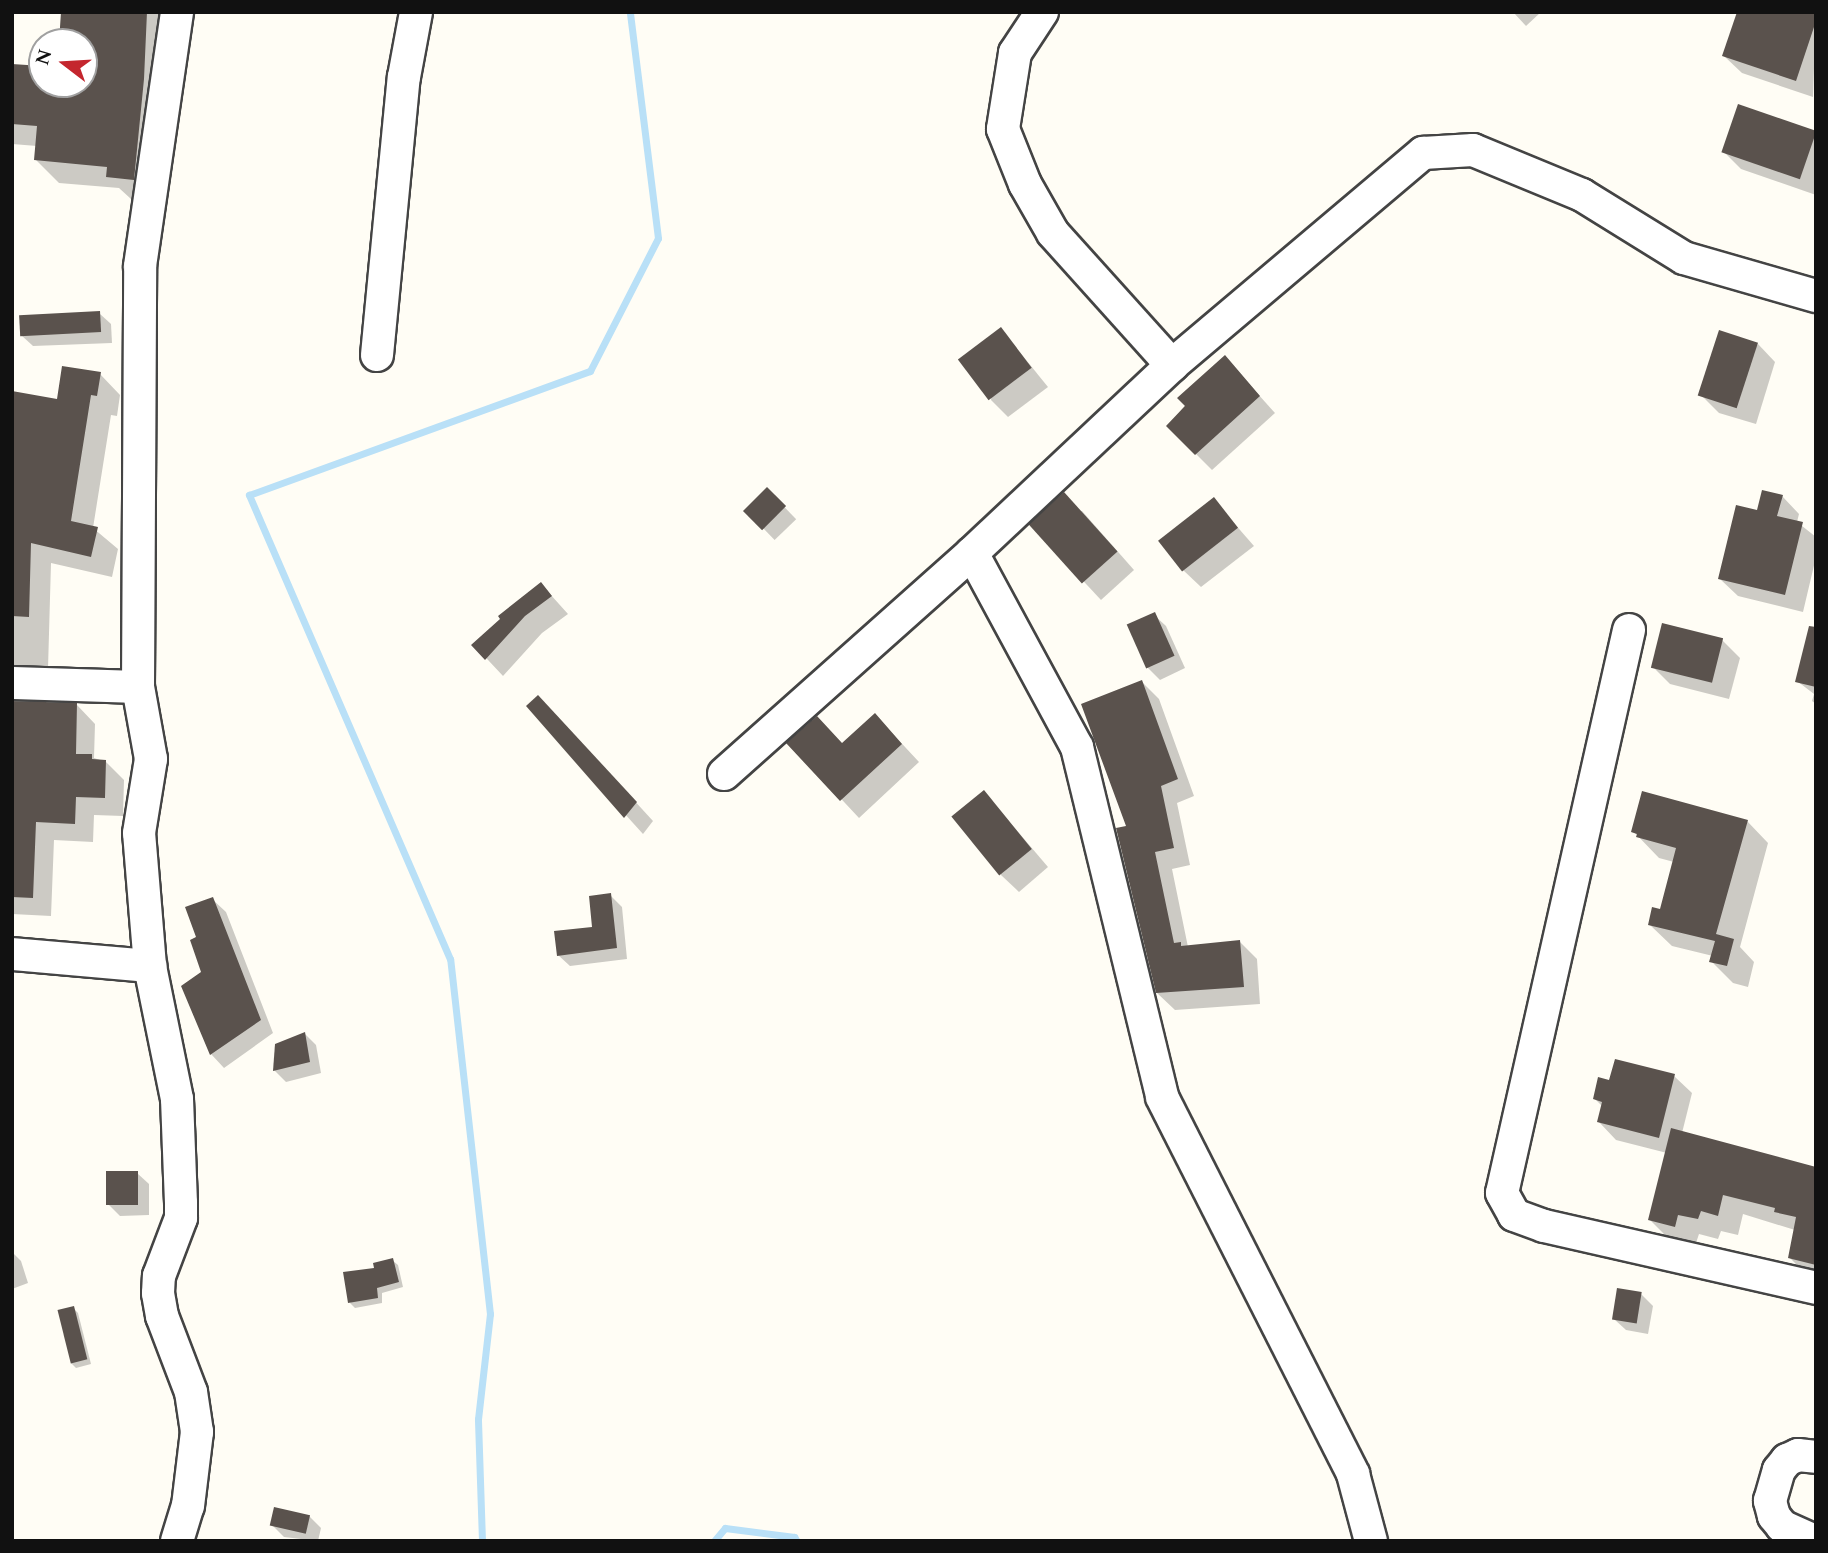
<!DOCTYPE html>
<style>
body{margin:0}
#map{position:relative;width:1828px;height:1553px;overflow:hidden;background:#fffdf5;font-family:Spectral,serif}
div>[style]{position:absolute}
[style*='--x']{left:calc(var(--x)*1px);top:calc(var(--y)*1px);width:calc(var(--w)*1px);rotate:calc(var(--a)*1deg)}
.shadow>*{inset:0;background:#0003;transform-origin:0 0}
.stream>*{height:7px;margin:-3.5px;padding:0 3.5px;transform-origin:3.5px;border-radius:3.5px;background:#b9e0f7}
.building>*{inset:0;background:#5a524d;transform-origin:0 0}
.roads{filter:drop-shadow(2px 0 #444) drop-shadow(-2px 0 #444) drop-shadow(0 2px #444) drop-shadow(0 -2px #444)}
.minor>*{height:32px;margin:-16px;padding:0 16px;transform-origin:16px;border-radius:16px;background:#fff}
span{translate:-50% -50%;white-space:nowrap;text-align:center;line-height:1.15;-webkit-text-stroke:7px #fff;paint-order:stroke}
.frame{position:absolute;inset:0;border:14px solid #111;pointer-events:none}
.north{position:absolute;left:28px;top:28px;width:70px;height:70px;box-sizing:border-box;background:#fff;border:2px solid #a0a0a0;border-radius:50%;rotate:287deg;font-size:19px;font-weight:700;line-height:28px;text-align:center;color:#111}
.north::after{content:'';display:block;margin:auto;width:24px;height:32px;background:#c4262e;clip-path:polygon(50% 0,100% 100%,50% 72%,0 100%)}
</style>
<div id="map">
<div class="shadow">
<i style="clip-path:polygon(62px 12px,171px 12px,156px 202px,131px 199px,119px 188px,59px 183px,36px 160px,37px 146px,12px 144px,12px 65px,42px 68px,42px 84px,84px 84px,84px 42px,61px 42px)"></i>
<i style="clip-path:polygon(1513px 12px,1541px 12px,1526px 26px)"></i>
<i style="clip-path:polygon(1816px 12px,1813px 97px,1742px 73px,1724px 56px)"></i>
<i style="clip-path:polygon(1739px 106px,1816px 133px,1816px 195px,1741px 169px,1723px 151px)"></i>
<i style="clip-path:polygon(99px 313px,111px 324px,112px 343px,33px 346px,21px 335px)"></i>
<i style="clip-path:polygon(1001px 329px,1048px 387px,1008px 417px,991px 400px)"></i>
<i style="clip-path:polygon(1758px 344px,1775px 362px,1756px 424px,1719px 413px,1701px 395px)"></i>
<i style="clip-path:polygon(1225px 357px,1275px 413px,1212px 470px,1168px 426px)"></i>
<i style="clip-path:polygon(100px 374px,120px 395px,117px 416px,111px 415px,93px 528px,118px 549px,112px 577px,51px 563px,48px 669px,12px 668px,12px 393px,58px 401px)"></i>
<i style="left:767px;top:489px;width:42px;height:30px;rotate:46deg"></i>
<i style="clip-path:polygon(1782px 496px,1799px 514px,1797px 522px,1816px 537px,1816px 557px,1803px 612px,1738px 596px,1720px 579px,1759px 512px)"></i>
<i style="clip-path:polygon(1213px 499px,1254px 546px,1201px 587px,1183px 570px)"></i>
<i style="clip-path:polygon(1082px 511px,1134px 570px,1101px 600px,1031px 525px)"></i>
<i style="clip-path:polygon(541px 584px,568px 614px,542px 633px,503px 676px,474px 645px)"></i>
<i style="clip-path:polygon(1154px 615px,1166px 626px,1185px 668px,1160px 680px,1148px 668px)"></i>
<i style="clip-path:polygon(1722px 640px,1740px 658px,1729px 699px,1670px 684px,1652px 666px)"></i>
<i style="clip-path:polygon(1816px 645px,1816px 704px,1812px 701px,1814px 694px,1797px 681px)"></i>
<i style="clip-path:polygon(1142px 682px,1159px 699px,1194px 796px,1177px 803px,1190px 865px,1172px 869px,1188px 947px,1240px 942px,1257px 959px,1260px 1004px,1175px 1010px,1157px 993px,1128px 827px)"></i>
<i style="clip-path:polygon(77px 705px,95px 724px,94px 758px,106px 762px,124px 780px,123px 816px,94px 815px,93px 842px,54px 840px,51px 916px,12px 914px,12px 740px)"></i>
<i style="clip-path:polygon(528px 707px,556px 715px,653px 821px,643px 834px)"></i>
<i style="clip-path:polygon(892px 733px,919px 762px,859px 818px,789px 743px,843px 745px)"></i>
<i style="clip-path:polygon(984px 792px,1048px 867px,1019px 892px,1001px 875px)"></i>
<i style="clip-path:polygon(1747px 821px,1768px 843px,1740px 947px,1754px 962px,1748px 987px,1733px 983px,1711px 961px,1713px 956px,1672px 946px,1650px 925px,1661px 911px,1674px 862px,1659px 858px,1633px 831px)"></i>
<i style="clip-path:polygon(610px 895px,622px 907px,627px 959px,570px 966px,558px 955px,594px 929px)"></i>
<i style="clip-path:polygon(212px 899px,226px 912px,273px 1033px,224px 1068px,211px 1054px,184px 986px,203px 972px,198px 938px)"></i>
<i style="clip-path:polygon(305px 1034px,316px 1045px,321px 1073px,286px 1082px,274px 1070px)"></i>
<i style="clip-path:polygon(1674px 1076px,1692px 1093px,1682px 1133px,1816px 1169px,1816px 1279px,1810px 1278px,1790px 1258px,1795px 1230px,1743px 1214px,1738px 1235px,1721px 1231px,1718px 1239px,1699px 1234px,1695px 1246px,1670px 1240px,1650px 1220px,1667px 1153px,1616px 1140px,1599px 1122px,1603px 1107px,1595px 1099px,1610px 1082px)"></i>
<i style="clip-path:polygon(137px 1173px,149px 1184px,149px 1215px,120px 1216px,108px 1204px)"></i>
<i style="clip-path:polygon(12px 1252px,21px 1261px,28px 1283px,12px 1289px)"></i>
<i style="clip-path:polygon(392px 1260px,398px 1265px,403px 1287px,382px 1293px,382px 1303px,355px 1308px,350px 1303px,376px 1269px)"></i>
<i style="clip-path:polygon(1641px 1294px,1653px 1306px,1648px 1334px,1626px 1330px,1614px 1319px)"></i>
<i style="clip-path:polygon(73px 1308px,78px 1313px,91px 1364px,76px 1368px,71px 1363px)"></i>
<i style="clip-path:polygon(309px 1516px,321px 1528px,318px 1541px,284px 1537px,273px 1526px)"></i>
</div>
<div class="stream">
<i style="--x:482;--y:1541;--w:122;--a:-91.9"></i>
<i style="--x:478;--y:1419;--w:106;--a:-83.5"></i>
<i style="--x:490;--y:1314;--w:357;--a:-96.4"></i>
<i style="--x:450;--y:959;--w:506;--a:-113.42"></i>
<i style="--x:249;--y:495;--w:363;--a:-20"></i>
<i style="--x:590;--y:371;--w:149;--a:-62.9"></i>
<i style="--x:658;--y:238;--w:228;--a:-97.1"></i>
<i style="--x:714;--y:1541;--w:17;--a:-50"></i>
<i style="--x:725;--y:1528;--w:70;--a:7.4"></i>
<i style="--x:794;--y:1537;--w:5;--a:53"></i>
</div>
<div class="building">
<i style="clip-path:polygon(61px 12px,147px 12px,144px 79px,134px 180px,106px 177px,107px 167px,34px 160px,37px 126px,12px 124px,12px 64px,42px 66px,42px 84px,84px 84px,84px 42px,59px 42px)"></i>
<i style="clip-path:polygon(1737px 12px,1816px 12px,1816px 21px,1796px 81px,1722px 56px)"></i>
<i style="left:1738px;top:104px;width:83px;height:51px;rotate:19deg"></i>
<i style="left:100px;top:311px;width:21px;height:81px;rotate:87deg"></i>
<i style="left:1001px;top:327px;width:51px;height:54px;rotate:53deg"></i>
<i style="left:1719px;top:330px;width:41px;height:69px;rotate:18deg"></i>
<i style="clip-path:polygon(1225px 355px,1260px 396px,1195px 455px,1166px 426px,1185px 406px,1177px 398px)"></i>
<i style="clip-path:polygon(62px 366px,101px 372px,97px 396px,91px 395px,71px 521px,98px 527px,91px 557px,31px 543px,29px 617px,12px 616px,12px 391px,57px 399px)"></i>
<i style="left:767px;top:487px;width:27px;height:34px;rotate:45deg"></i>
<i style="clip-path:polygon(1762px 490px,1783px 495px,1777px 516px,1803px 522px,1785px 595px,1718px 579px,1736px 505px,1757px 510px)"></i>
<i style="left:1064px;top:492px;width:80px;height:48px;rotate:48deg"></i>
<i style="left:1214px;top:497px;width:39px;height:71px;rotate:52deg"></i>
<i style="clip-path:polygon(541px 582px,552px 596px,525px 616px,485px 660px,471px 645px,500px 619px,498px 616px)"></i>
<i style="left:1155px;top:612px;width:48px;height:31px;rotate:66deg"></i>
<i style="left:1662px;top:623px;width:63px;height:46px;rotate:14deg"></i>
<i style="clip-path:polygon(1809px 626px,1816px 627px,1816px 687px,1795px 682px)"></i>
<i style="clip-path:polygon(1142px 680px,1178px 779px,1161px 786px,1174px 848px,1155px 852px,1174px 943px,1181px 942px,1181px 946px,1240px 940px,1244px 987px,1156px 993px,1116px 828px,1126px 826px,1081px 704px)"></i>
<i style="clip-path:polygon(538px 695px,637px 802px,624px 818px,526px 706px)"></i>
<i style="clip-path:polygon(12px 701px,77px 703px,76px 754px,92px 754px,92px 759px,106px 760px,105px 798px,76px 797px,75px 824px,36px 822px,33px 898px,12px 897px)"></i>
<i style="clip-path:polygon(875px 713px,902px 744px,840px 801px,786px 743px,817px 716px,842px 743px)"></i>
<i style="left:984px;top:790px;width:76px;height:42px;rotate:51deg"></i>
<i style="clip-path:polygon(1642px 791px,1748px 820px,1716px 934px,1734px 939px,1727px 966px,1709px 962px,1715px 941px,1648px 925px,1652px 907px,1660px 909px,1676px 848px,1636px 837px,1637px 834px,1631px 832px)"></i>
<i style="clip-path:polygon(611px 893px,617px 948px,557px 956px,554px 931px,592px 927px,589px 896px)"></i>
<i style="clip-path:polygon(213px 897px,261px 1020px,210px 1055px,181px 986px,201px 972px,190px 940px,196px 937px,185px 907px)"></i>
<i style="clip-path:polygon(305px 1032px,310px 1062px,273px 1071px,275px 1044px)"></i>
<i style="clip-path:polygon(1615px 1059px,1675px 1074px,1659px 1138px,1597px 1122px,1602px 1102px,1593px 1099px,1598px 1077px,1609px 1080px)"></i>
<i style="clip-path:polygon(1671px 1128px,1816px 1167px,1816px 1265px,1788px 1258px,1796px 1217px,1774px 1212px,1775px 1208px,1723px 1195px,1718px 1216px,1701px 1211px,1698px 1219px,1678px 1215px,1675px 1227px,1648px 1220px)"></i>
<i style="left:106px;top:1171px;width:32px;height:34px"></i>
<i style="clip-path:polygon(393px 1258px,399px 1282px,377px 1288px,378px 1298px,348px 1303px,343px 1272px,374px 1268px,373px 1263px)"></i>
<i style="left:1617px;top:1288px;width:25px;height:32px;rotate:9deg"></i>
<i style="left:74px;top:1306px;width:55px;height:17px;rotate:76deg"></i>
<i style="left:274px;top:1507px;width:37px;height:19px;rotate:13deg"></i>
</div>
<div class="roads">
<div class="minor">
<i style="--x:1042;--y:12;--w:49;--a:123.4"></i>
<i style="--x:1015;--y:53;--w:77;--a:99"></i>
<i style="--x:1003;--y:129;--w:59;--a:68.2"></i>
<i style="--x:1025;--y:184;--w:56;--a:60.3"></i>
<i style="--x:1053;--y:233;--w:178;--a:48"></i>
<i style="--x:377;--y:355;--w:279;--a:-84.5"></i>
<i style="--x:404;--y:77;--w:66;--a:-79.5"></i>
<i style="--x:972;--y:553;--w:221;--a:61.6"></i>
<i style="--x:1077;--y:747;--w:360;--a:76.3"></i>
<i style="--x:1162;--y:1097;--w:423;--a:63.1"></i>
<i style="--x:1353;--y:1474;--w:69;--a:75"></i>
<i style="--x:1629;--y:630;--w:577;--a:102.71"></i>
<i style="--x:1502;--y:1193;--w:25;--a:61"></i>
<i style="--x:1514;--y:1215;--w:32;--a:20"></i>
<i style="--x:1544;--y:1226;--w:279;--a:12.8"></i>
<i style="--x:12;--y:683;--w:126;--a:1.8"></i>
<i style="--x:724;--y:774;--w:332;--a:-41.7"></i>
<i style="--x:972;--y:553;--w:274;--a:-43.2"></i>
<i style="--x:1172;--y:365;--w:329;--a:-40.2"></i>
<i style="--x:1423;--y:153;--w:50;--a:-3.4"></i>
<i style="--x:1473;--y:150;--w:118;--a:22.4"></i>
<i style="--x:1582;--y:195;--w:120;--a:31.7"></i>
<i style="--x:1684;--y:258;--w:137;--a:16.1"></i>
<i style="--x:12;--y:954;--w:139;--a:5"></i>
<i style="--x:177;--y:1541;--w:37;--a:-73"></i>
<i style="--x:188;--y:1506;--w:75;--a:-83.1"></i>
<i style="--x:197;--y:1432;--w:40;--a:-98.5"></i>
<i style="--x:191;--y:1392;--w:81;--a:-110.9"></i>
<i style="--x:162;--y:1316;--w:23;--a:-100"></i>
<i style="--x:158;--y:1293;--w:17;--a:-87"></i>
<i style="--x:159;--y:1276;--w:62;--a:-69.2"></i>
<i style="--x:181;--y:1218;--w:15;--a:-90"></i>
<i style="--x:181;--y:1203;--w:104;--a:-92.2"></i>
<i style="--x:177;--y:1099;--w:136;--a:-101.5"></i>
<i style="--x:150;--y:966;--w:133;--a:-94.7"></i>
<i style="--x:139;--y:833;--w:75;--a:-80.8"></i>
<i style="--x:151;--y:759;--w:73;--a:-100.2"></i>
<i style="--x:138;--y:687;--w:421;--a:-89.7"></i>
<i style="--x:140;--y:266;--w:257;--a:-81.7"></i>
<i style="--x:1815;--y:1541;--w:36;--a:-156"></i>
<i style="--x:1782;--y:1526;--w:13;--a:-129"></i>
<i style="--x:1774;--y:1516;--w:16;--a:-105"></i>
<i style="--x:1770;--y:1501;--w:32;--a:-74"></i>
<i style="--x:1779;--y:1470;--w:13;--a:-51"></i>
<i style="--x:1787;--y:1460;--w:12;--a:-24"></i>
<i style="--x:1798;--y:1455;--w:18;--a:6"></i>
</div>
</div>
<div class="frame"></div>
<div class="north">N</div>
</div>
